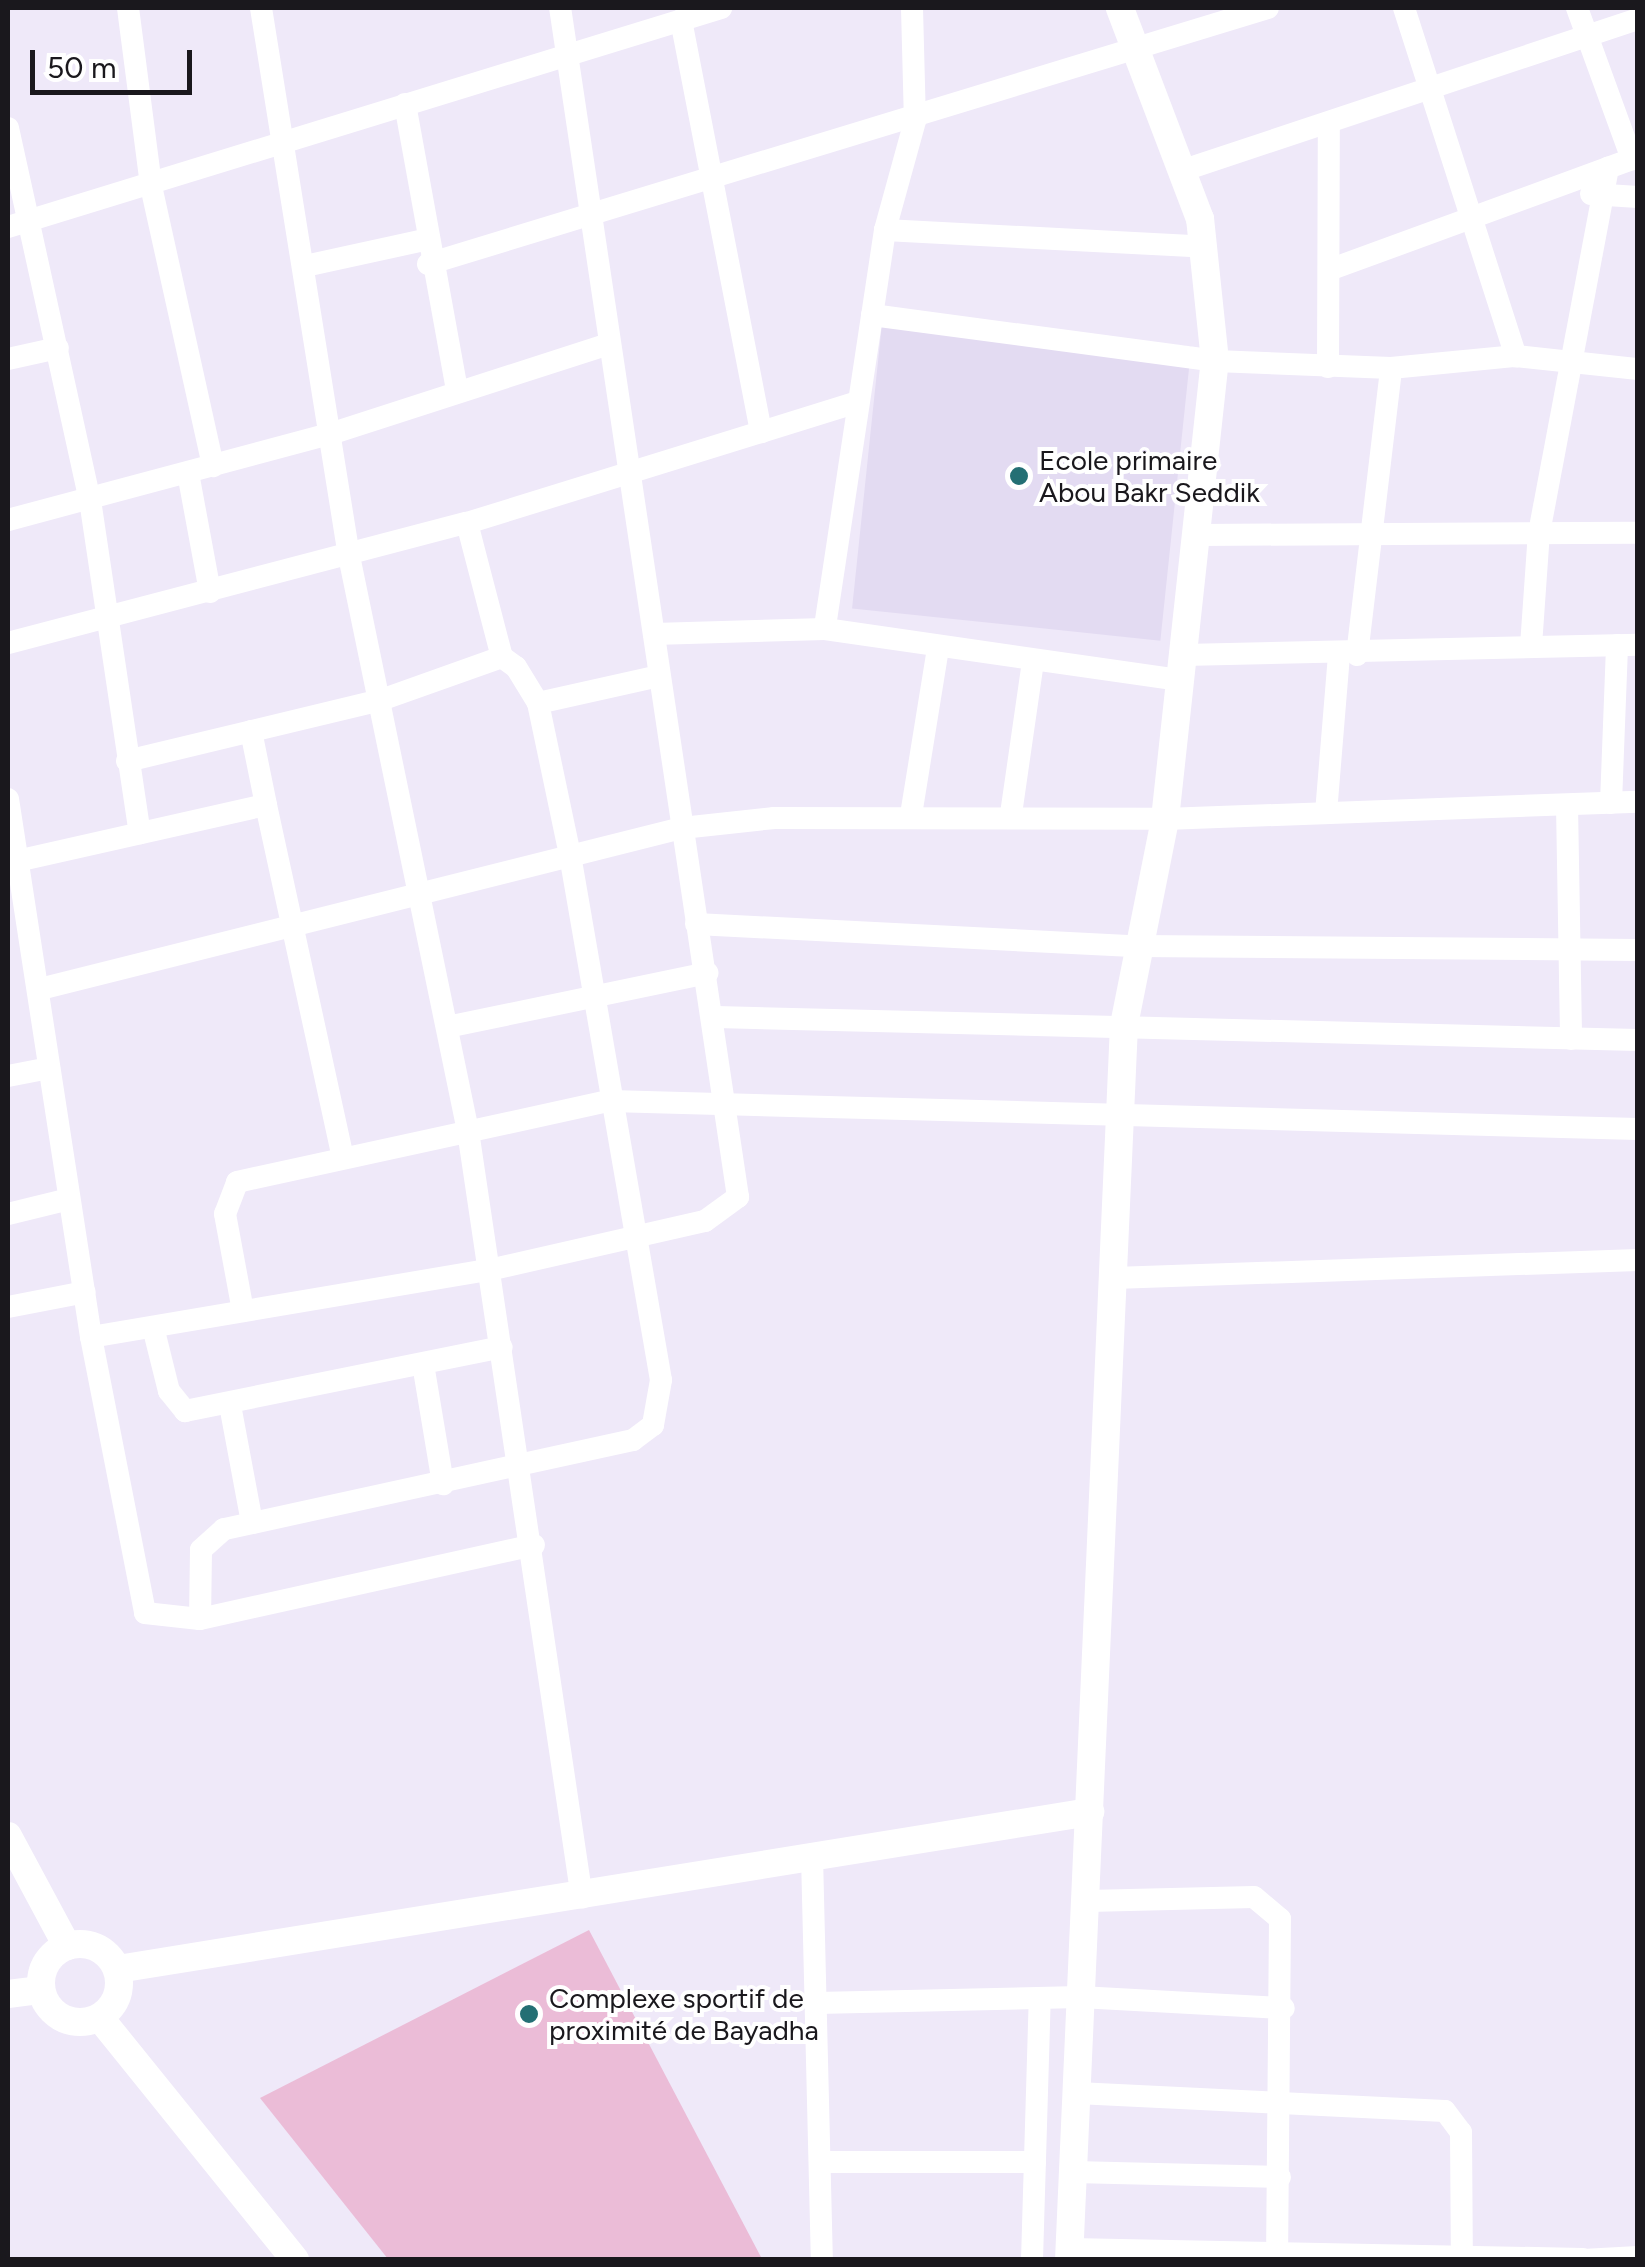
<!DOCTYPE html>
<meta charset="utf-8">
<style>
body{margin:0}
#map{position:relative;width:1645px;height:2267px;overflow:hidden;background:#efe9f9;font-family:Figtree,sans-serif}
div>[style]{position:absolute}
[style*='--x']{left:calc(var(--x)*1px);top:calc(var(--y)*1px);width:calc(var(--w)*1px);rotate:calc(var(--a)*1deg)}
.built>*{inset:0;background:#e3dbf2;transform-origin:0 0}
.green>*{inset:0;background:#ebbcd7}
.minor>*{height:22px;margin:-11px;padding:0 11px;transform-origin:11px;border-radius:11px;background:#fff}
.tertiary>*{height:28px;margin:-14px;padding:0 14px;transform-origin:14px;border-radius:14px;background:#fff}
.tertiary>.ring{margin:-14px;padding:0;box-sizing:content-box;background:none;border:28px solid #fff;border-radius:50%}
.dots>*{width:28px;height:28px;translate:-50% -50%;box-sizing:border-box;border:5px solid #fff;border-radius:50%}
span{translate:-50% -50%;white-space:nowrap;text-align:center;line-height:1.15;-webkit-text-stroke:8px #fff;paint-order:stroke}
.poi-label{font-size:28px;color:#1a181d}
.left{translate:0 -50%;text-align:left}
.frame{position:absolute;inset:0;border:10px solid #1a181d;pointer-events:none}
.scale{position:absolute;left:30px;top:50px;width:162px;height:45px;box-sizing:border-box;border:5px solid #1a181d;border-top:0;padding-left:12px;font-size:30px;line-height:35px;white-space:nowrap;color:#1a181d;-webkit-text-stroke:8px #fff;paint-order:stroke}
</style>
<div id="map">
<div class="built">
<i style="left:883px;top:314px;width:310px;height:296px;rotate:6deg"></i>
</div>
<div class="green">
<i style="clip-path:polygon(589px 1930px,762px 2259px,388px 2259px,260px 2098px)"></i>
</div>
<div class="minor">
<i style="--x:128;--y:8;--w:179;--a:82.6"></i>
<i style="--x:151;--y:186;--w:287;--a:77.5"></i>
<i style="--x:261;--y:8;--w:555;--a:80.88"></i>
<i style="--x:349;--y:556;--w:587;--a:78.31"></i>
<i style="--x:468;--y:1131;--w:775;--a:81.55"></i>
<i style="--x:912;--y:8;--w:113;--a:88.5"></i>
<i style="--x:915;--y:121;--w:113;--a:105.4"></i>
<i style="--x:885;--y:230;--w:403;--a:98.6"></i>
<i style="--x:825;--y:629;--w:359;--a:8.2"></i>
<i style="--x:1404;--y:8;--w:366;--a:72.2"></i>
<i style="--x:1577;--y:8;--w:161;--a:70"></i>
<i style="--x:681;--y:20;--w:420;--a:79"></i>
<i style="--x:405;--y:104;--w:291;--a:79.7"></i>
<i style="--x:8;--y:128;--w:381;--a:77.6"></i>
<i style="--x:90;--y:500;--w:337;--a:81.5"></i>
<i style="--x:1184;--y:170;--w:478;--a:-18.4"></i>
<i style="--x:1591;--y:194;--w:47;--a:3.7"></i>
<i style="--x:8;--y:227;--w:746;--a:-17.07"></i>
<i style="--x:885;--y:230;--w:321;--a:3"></i>
<i style="--x:428;--y:264;--w:878;--a:-16.95"></i>
<i style="--x:305;--y:266;--w:122;--a:-12.3"></i>
<i style="--x:1329;--y:270;--w:329;--a:-20.1"></i>
<i style="--x:872;--y:315;--w:346;--a:7.6"></i>
<i style="--x:1215;--y:361;--w:176;--a:2.3"></i>
<i style="--x:1391;--y:368;--w:126;--a:-5.5"></i>
<i style="--x:1516;--y:356;--w:123;--a:6.1"></i>
<i style="--x:8;--y:359;--w:51;--a:-12.4"></i>
<i style="--x:1328;--y:367;--w:241;--a:-89.8"></i>
<i style="--x:188;--y:473;--w:121;--a:79.5"></i>
<i style="--x:8;--y:520;--w:333;--a:-15"></i>
<i style="--x:330;--y:434;--w:293;--a:-17.9"></i>
<i style="--x:467;--y:523;--w:138;--a:75.4"></i>
<i style="--x:1199;--y:535;--w:439;--a:-0.3"></i>
<i style="--x:654;--y:634;--w:171;--a:-1.7"></i>
<i style="--x:8;--y:643;--w:474;--a:-14.7"></i>
<i style="--x:467;--y:523;--w:408;--a:-17.2"></i>
<i style="--x:1531;--y:646;--w:113;--a:-86"></i>
<i style="--x:1539;--y:533;--w:372;--a:-79.3"></i>
<i style="--x:1184;--y:655;--w:454;--a:-1.3"></i>
<i style="--x:1357;--y:655;--w:289;--a:-83.2"></i>
<i style="--x:538;--y:703;--w:124;--a:-12.6"></i>
<i style="--x:251;--y:731;--w:76;--a:78.5"></i>
<i style="--x:127;--y:761;--w:261;--a:-13.5"></i>
<i style="--x:381;--y:700;--w:128;--a:-19.6"></i>
<i style="--x:502;--y:657;--w:17;--a:36"></i>
<i style="--x:516;--y:667;--w:42;--a:58.6"></i>
<i style="--x:538;--y:703;--w:155;--a:78.1"></i>
<i style="--x:570;--y:855;--w:533;--a:80.17"></i>
<i style="--x:661;--y:1380;--w:46;--a:100.1"></i>
<i style="--x:653;--y:1425;--w:25;--a:143"></i>
<i style="--x:633;--y:1440;--w:419;--a:167.7"></i>
<i style="--x:224;--y:1529;--w:31;--a:138"></i>
<i style="--x:201;--y:1550;--w:69;--a:90.8"></i>
<i style="--x:8;--y:799;--w:544;--a:81.23"></i>
<i style="--x:91;--y:1337;--w:281;--a:78.9"></i>
<i style="--x:145;--y:1613;--w:55;--a:6.2"></i>
<i style="--x:200;--y:1619;--w:342;--a:-12.5"></i>
<i style="--x:1611;--y:803;--w:158;--a:-87.8"></i>
<i style="--x:1567;--y:805;--w:234;--a:89"></i>
<i style="--x:1326;--y:813;--w:158;--a:-85.3"></i>
<i style="--x:1011;--y:814;--w:155;--a:-81.8"></i>
<i style="--x:911;--y:815;--w:168;--a:-80.8"></i>
<i style="--x:8;--y:863;--w:264;--a:-12.7"></i>
<i style="--x:266;--y:805;--w:361;--a:77.7"></i>
<i style="--x:696;--y:924;--w:442;--a:2.9"></i>
<i style="--x:1137;--y:946;--w:501;--a:0.46"></i>
<i style="--x:40;--y:989;--w:662;--a:-14.08"></i>
<i style="--x:682;--y:828;--w:93;--a:-6.2"></i>
<i style="--x:774;--y:818;--w:391;--a:0.1"></i>
<i style="--x:1165;--y:819;--w:473;--a:-2.1"></i>
<i style="--x:716;--y:1017;--w:922;--a:1.43"></i>
<i style="--x:447;--y:1027;--w:266;--a:-11.7"></i>
<i style="--x:8;--y:1076;--w:42;--a:-11"></i>
<i style="--x:8;--y:1214;--w:63;--a:-13.8"></i>
<i style="--x:1114;--y:1278;--w:524;--a:-1.97"></i>
<i style="--x:8;--y:1307;--w:78;--a:-11"></i>
<i style="--x:243;--y:1311;--w:99;--a:-100.5"></i>
<i style="--x:225;--y:1214;--w:34;--a:-69"></i>
<i style="--x:237;--y:1182;--w:382;--a:-12.3"></i>
<i style="--x:610;--y:1101;--w:1028;--a:1.56"></i>
<i style="--x:153;--y:1327;--w:66;--a:76"></i>
<i style="--x:169;--y:1391;--w:26;--a:51"></i>
<i style="--x:185;--y:1411;--w:323;--a:-11.4"></i>
<i style="--x:91;--y:1337;--w:404;--a:-9.6"></i>
<i style="--x:489;--y:1270;--w:221;--a:-12.8"></i>
<i style="--x:705;--y:1221;--w:41;--a:-36"></i>
<i style="--x:738;--y:1197;--w:1202;--a:-98.51"></i>
<i style="--x:423;--y:1364;--w:122;--a:80.5"></i>
<i style="--x:230;--y:1405;--w:120;--a:79.4"></i>
<i style="--x:812;--y:1856;--w:404;--a:88.6"></i>
<i style="--x:1088;--y:1901;--w:166;--a:-1.4"></i>
<i style="--x:1254;--y:1897;--w:34;--a:40"></i>
<i style="--x:1280;--y:1919;--w:341;--a:90.5"></i>
<i style="--x:817;--y:2003;--w:263;--a:-1.3"></i>
<i style="--x:1080;--y:1997;--w:204;--a:3.1"></i>
<i style="--x:1077;--y:2093;--w:368;--a:2.8"></i>
<i style="--x:1445;--y:2111;--w:26;--a:53"></i>
<i style="--x:1461;--y:2132;--w:128;--a:89.6"></i>
<i style="--x:820;--y:2162;--w:215;--a:0"></i>
<i style="--x:1073;--y:2172;--w:207;--a:1.4"></i>
<i style="--x:1070;--y:2249;--w:513;--a:1.12"></i>
<i style="--x:1032;--y:2260;--w:262;--a:-88.3"></i>
<i style="--x:1583;--y:2260;--w:55;--a:-3.1"></i>
</div>
<div class="tertiary">
<i style="--x:8;--y:1836;--w:125;--a:61.8"></i>
<i class="ring" style="left:41px;top:1944px;width:50px;height:50px"></i>
<i style="--x:118;--y:1969;--w:985;--a:-9.18"></i>
<i style="--x:8;--y:1994;--w:33;--a:-7"></i>
<i style="--x:100;--y:2018;--w:311;--a:51.1"></i>
<i style="--x:1069;--y:2260;--w:1236;--a:-87.45"></i>
<i style="--x:1124;--y:1025;--w:210;--a:-78.7"></i>
<i style="--x:1165;--y:819;--w:461;--a:-83.8"></i>
<i style="--x:1215;--y:361;--w:143;--a:-96"></i>
<i style="--x:1200;--y:219;--w:226;--a:-110.8"></i>
</div>
<div class="dots">
<i style="left:1019px;top:476px;background:#246f74"></i>
<i style="left:529px;top:2014px;background:#246f74"></i>
</div>
<div class="poi-label">
<span class="left" style="left:1039px;top:476px">Ecole primaire<br>Abou Bakr Seddik</span>
<span class="left" style="left:549px;top:2014px">Complexe sportif de<br>proximité de Bayadha</span>
</div>
<div class="frame"></div>
<div class="scale">50 m</div>
</div>
